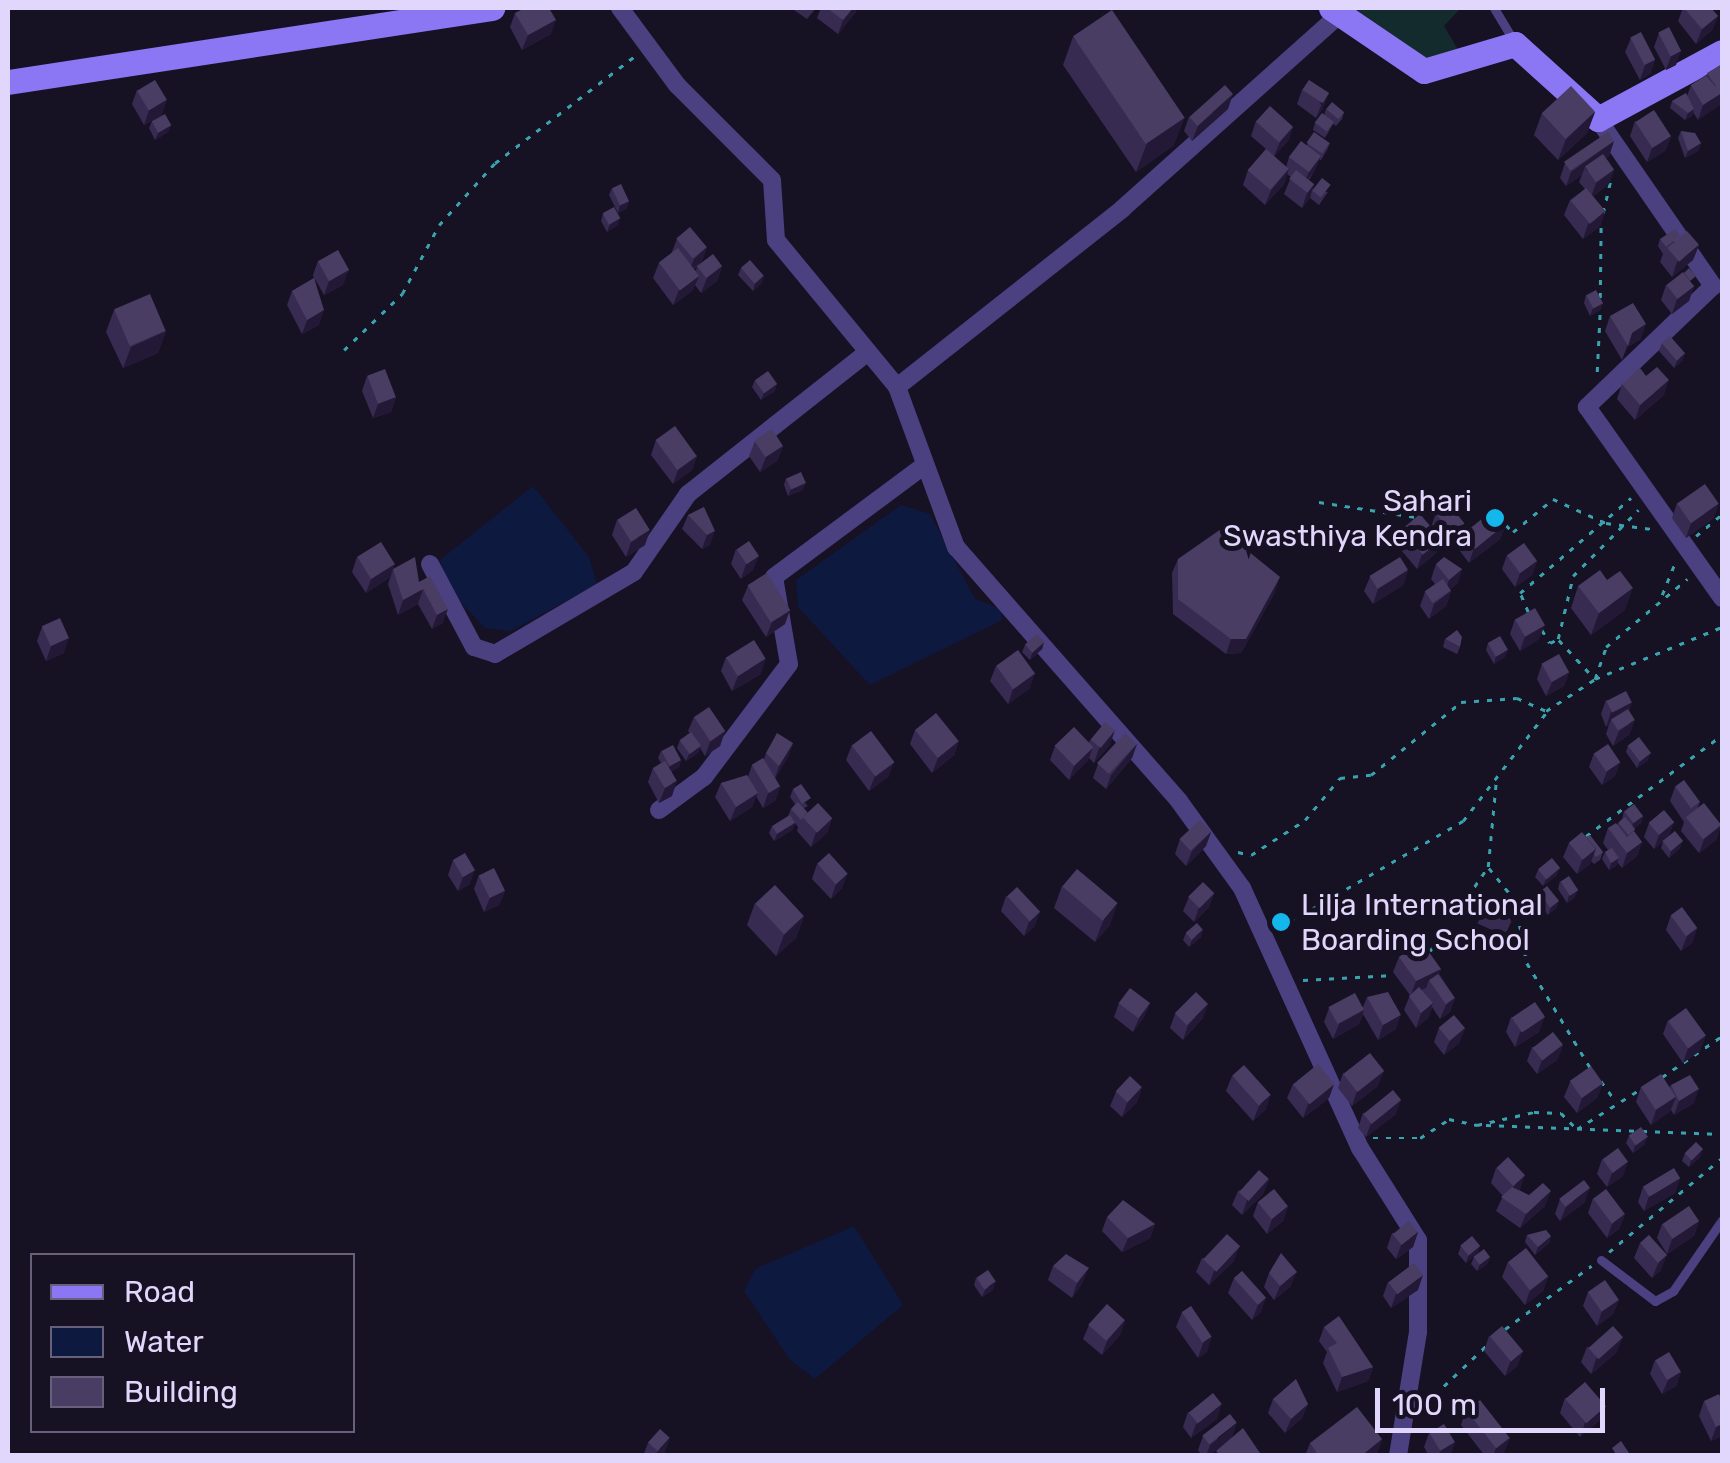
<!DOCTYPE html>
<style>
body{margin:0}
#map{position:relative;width:1730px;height:1463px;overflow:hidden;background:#171124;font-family:Rubik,sans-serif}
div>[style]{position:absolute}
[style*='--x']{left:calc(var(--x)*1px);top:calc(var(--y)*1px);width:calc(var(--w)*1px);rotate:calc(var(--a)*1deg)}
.green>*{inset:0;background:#142b2e}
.water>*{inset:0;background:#0e1940}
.path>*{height:2.5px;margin-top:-1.25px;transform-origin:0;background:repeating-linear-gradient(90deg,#39a4ae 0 5px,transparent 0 13px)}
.service>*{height:9px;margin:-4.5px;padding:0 4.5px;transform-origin:4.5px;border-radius:4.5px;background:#4b4080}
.minor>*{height:18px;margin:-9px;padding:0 9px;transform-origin:9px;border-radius:9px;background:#4b4080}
.secondary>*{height:25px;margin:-12.5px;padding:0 12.5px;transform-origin:12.5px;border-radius:12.5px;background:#8b76f4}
.wall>*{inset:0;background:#382b51;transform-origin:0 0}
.shaded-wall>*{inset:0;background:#231937}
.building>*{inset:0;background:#4a3d63;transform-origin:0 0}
.dots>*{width:28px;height:28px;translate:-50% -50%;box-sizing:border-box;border:5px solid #171124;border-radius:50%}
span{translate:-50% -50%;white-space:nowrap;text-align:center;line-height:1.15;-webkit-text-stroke:10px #171124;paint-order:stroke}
.poi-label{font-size:30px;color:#e1d7fc}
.right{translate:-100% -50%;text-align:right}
.left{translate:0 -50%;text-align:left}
.frame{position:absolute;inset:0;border:10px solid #e1d7fc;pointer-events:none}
.legend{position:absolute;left:30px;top:1253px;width:325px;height:180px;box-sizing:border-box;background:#171124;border:2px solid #68607a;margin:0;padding:12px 18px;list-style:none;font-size:30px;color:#e1d7fc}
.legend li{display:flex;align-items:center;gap:20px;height:50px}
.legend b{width:50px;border:2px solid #68607a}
.scale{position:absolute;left:1375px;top:1388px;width:230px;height:45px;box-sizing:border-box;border:5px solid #e1d7fc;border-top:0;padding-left:12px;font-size:30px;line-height:35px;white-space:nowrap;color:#e1d7fc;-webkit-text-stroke:8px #171124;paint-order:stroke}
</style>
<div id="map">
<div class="green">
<i style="clip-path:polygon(1339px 8px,1461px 8px,1444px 26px,1460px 53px,1429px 66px)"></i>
</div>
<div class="water">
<i style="clip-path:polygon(533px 486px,589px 557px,597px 584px,511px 631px,485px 628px,448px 589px,440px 560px)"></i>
<i style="clip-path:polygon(901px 505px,930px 514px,975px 599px,1001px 609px,1002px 620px,870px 685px,798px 607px,796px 580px)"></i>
<i style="clip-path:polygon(854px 1226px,903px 1305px,815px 1379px,790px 1360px,744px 1291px,755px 1269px)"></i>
</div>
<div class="path">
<i style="--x:1603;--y:213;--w:37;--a:-77"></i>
<i style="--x:1600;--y:298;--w:77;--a:-89.3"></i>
<i style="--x:344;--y:350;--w:81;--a:-44"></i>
<i style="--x:402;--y:294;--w:78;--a:-61.8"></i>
<i style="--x:439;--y:225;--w:84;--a:-47.9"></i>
<i style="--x:495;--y:163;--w:176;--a:-37.4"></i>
<i style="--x:1597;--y:372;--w:61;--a:-87.2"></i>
<i style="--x:1319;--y:502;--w:98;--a:8.8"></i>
<i style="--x:1506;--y:525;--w:10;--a:45"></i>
<i style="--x:1513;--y:532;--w:52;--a:-39.5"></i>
<i style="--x:1553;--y:499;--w:58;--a:24.4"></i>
<i style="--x:1606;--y:523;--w:46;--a:7.4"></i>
<i style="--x:1696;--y:536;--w:34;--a:-40"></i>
<i style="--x:1662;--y:595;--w:37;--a:-68"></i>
<i style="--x:1528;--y:612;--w:21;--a:-113"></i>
<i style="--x:1520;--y:593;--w:146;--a:-40.6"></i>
<i style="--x:1542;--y:630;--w:15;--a:58"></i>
<i style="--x:1550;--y:643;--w:9;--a:-27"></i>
<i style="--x:1558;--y:639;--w:65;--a:-76.6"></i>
<i style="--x:1573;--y:576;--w:93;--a:-45.4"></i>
<i style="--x:1559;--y:640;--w:53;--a:47.3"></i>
<i style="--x:1595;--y:679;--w:137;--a:-22.3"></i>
<i style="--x:1586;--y:836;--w:169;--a:-36.6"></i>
<i style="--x:1238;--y:852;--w:13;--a:13"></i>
<i style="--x:1251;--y:855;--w:64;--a:-32.9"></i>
<i style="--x:1305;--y:820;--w:55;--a:-50.2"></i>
<i style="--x:1340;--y:778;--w:31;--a:-6"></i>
<i style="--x:1371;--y:775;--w:116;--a:-39"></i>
<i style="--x:1461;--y:702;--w:56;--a:-4.1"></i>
<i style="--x:1517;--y:698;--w:32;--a:24"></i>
<i style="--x:1546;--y:711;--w:59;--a:-33.1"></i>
<i style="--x:1595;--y:679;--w:34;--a:-71"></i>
<i style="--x:1606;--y:647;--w:106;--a:-40"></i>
<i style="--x:1489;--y:868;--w:41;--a:50.9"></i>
<i style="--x:1515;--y:900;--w:64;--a:79.2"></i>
<i style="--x:1527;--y:963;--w:122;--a:58.8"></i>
<i style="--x:1279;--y:928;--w:213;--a:-30.2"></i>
<i style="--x:1463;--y:821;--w:136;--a:-52.5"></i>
<i style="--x:1430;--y:951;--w:102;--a:-55.4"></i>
<i style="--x:1488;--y:867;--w:84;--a:-84.6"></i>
<i style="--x:1303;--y:980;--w:91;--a:-3.1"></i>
<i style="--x:1662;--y:1077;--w:73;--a:-34.3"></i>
<i style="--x:1601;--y:1081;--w:26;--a:54"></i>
<i style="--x:1486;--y:1125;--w:236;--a:2.2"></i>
<i style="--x:1373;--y:1138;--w:47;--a:0"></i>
<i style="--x:1420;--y:1138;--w:35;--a:-33"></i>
<i style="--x:1449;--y:1119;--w:29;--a:12"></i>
<i style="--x:1477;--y:1125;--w:58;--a:-12.8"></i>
<i style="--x:1534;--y:1112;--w:27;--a:2"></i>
<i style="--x:1561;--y:1113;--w:23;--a:45"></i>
<i style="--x:1577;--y:1129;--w:77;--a:-32.2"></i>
<i style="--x:1609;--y:1252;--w:147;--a:-39.8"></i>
<i style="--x:1505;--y:1329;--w:107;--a:-36.2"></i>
<i style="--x:1425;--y:1404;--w:87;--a:-43.6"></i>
</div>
<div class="service">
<i style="--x:1494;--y:8;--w:37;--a:59"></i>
<i style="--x:1601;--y:1260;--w:68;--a:37.2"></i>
<i style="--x:1655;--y:1301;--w:21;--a:-29"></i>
<i style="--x:1673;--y:1291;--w:86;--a:-55.4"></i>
</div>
<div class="minor">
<i style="--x:620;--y:8;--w:96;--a:53.5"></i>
<i style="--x:677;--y:85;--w:134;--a:45"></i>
<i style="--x:772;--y:180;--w:60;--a:86.2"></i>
<i style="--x:776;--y:240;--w:190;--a:50.5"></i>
<i style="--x:897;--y:387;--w:171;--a:69.8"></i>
<i style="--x:956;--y:547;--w:338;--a:48.7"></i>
<i style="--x:1179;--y:801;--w:107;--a:54.1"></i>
<i style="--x:1242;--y:888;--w:286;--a:65.6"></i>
<i style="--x:1360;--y:1148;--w:109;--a:57.8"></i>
<i style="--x:1418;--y:1240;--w:92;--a:90"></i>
<i style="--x:1418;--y:1332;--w:126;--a:99.2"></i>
<i style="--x:1602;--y:125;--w:196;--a:55.4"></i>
<i style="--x:1713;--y:286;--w:175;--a:136.2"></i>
<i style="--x:1587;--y:407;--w:234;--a:54.7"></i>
<i style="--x:897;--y:387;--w:287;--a:-38.3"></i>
<i style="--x:1122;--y:209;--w:290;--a:-41.8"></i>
<i style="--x:430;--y:564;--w:94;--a:62.1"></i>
<i style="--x:474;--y:647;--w:22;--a:18"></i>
<i style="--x:495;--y:654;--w:161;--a:-30.5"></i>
<i style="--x:634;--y:572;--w:95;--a:-55.3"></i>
<i style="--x:688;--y:494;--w:229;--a:-38.3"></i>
<i style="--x:659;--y:810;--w:56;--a:-36.3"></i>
<i style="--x:704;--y:777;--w:141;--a:-53"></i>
<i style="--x:789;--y:664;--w:88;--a:-99.8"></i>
<i style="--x:774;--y:577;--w:184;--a:-36.6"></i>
</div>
<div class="secondary">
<i style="--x:1331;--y:8;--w:112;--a:34.1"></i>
<i style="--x:1424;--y:71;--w:95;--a:-16.5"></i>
<i style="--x:1515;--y:44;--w:112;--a:42.1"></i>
<i style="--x:1598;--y:119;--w:141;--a:-28.4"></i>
<i style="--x:8;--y:82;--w:490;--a:-8.7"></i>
</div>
<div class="wall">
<i style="clip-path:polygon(791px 8px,816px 8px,807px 19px)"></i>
<i style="clip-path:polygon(821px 8px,857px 8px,855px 13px,838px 34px,817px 18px)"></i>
<i style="clip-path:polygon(1683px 8px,1711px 8px,1718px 16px,1712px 30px,1696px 44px,1678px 21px)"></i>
<i style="clip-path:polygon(515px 13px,551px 34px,522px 50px,510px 27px)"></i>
<i style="clip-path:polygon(1659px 33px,1676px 65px,1666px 70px,1654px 47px)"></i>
<i style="clip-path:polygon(1073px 37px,1174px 145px,1136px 172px,1063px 65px)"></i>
<i style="clip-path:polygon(1631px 38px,1655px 60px,1650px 74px,1640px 80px,1625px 52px)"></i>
<i style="clip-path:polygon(1722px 64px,1698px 120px,1693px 112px,1692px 116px,1685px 120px,1670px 108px,1672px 101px,1687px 96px,1691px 85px)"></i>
<i style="clip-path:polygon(1309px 80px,1323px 108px,1316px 118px,1297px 104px,1302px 90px)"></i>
<i style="clip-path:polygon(137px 90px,162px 115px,144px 125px,132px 104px)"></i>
<i style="clip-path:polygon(1228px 109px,1192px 141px,1184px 131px,1189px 117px)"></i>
<i style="clip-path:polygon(1326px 109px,1344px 112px,1342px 119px,1336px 126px,1333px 124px,1325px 138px,1313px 130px,1315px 123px,1324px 115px)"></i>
<i style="clip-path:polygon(1595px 112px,1587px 133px,1558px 160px,1534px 135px,1542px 113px)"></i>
<i style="clip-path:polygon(152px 121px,171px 125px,168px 132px,155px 140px,149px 128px)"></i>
<i style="clip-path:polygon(1256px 121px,1293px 127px,1288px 141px,1274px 156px,1286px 167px,1289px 157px,1307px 145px,1308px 143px,1330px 143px,1327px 150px,1321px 160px,1319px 160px,1315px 170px,1309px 180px,1314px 184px,1309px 199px,1302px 208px,1284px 194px,1291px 177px,1287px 174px,1284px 184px,1265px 205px,1243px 185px,1248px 170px,1266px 149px,1251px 136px)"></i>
<i style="clip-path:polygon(1635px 121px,1671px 136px,1665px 151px,1647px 162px,1630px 136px)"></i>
<i style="clip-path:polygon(1681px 131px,1701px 143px,1698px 151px,1685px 158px,1678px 138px)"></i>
<i style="clip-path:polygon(1614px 141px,1609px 156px,1606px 158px,1614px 170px,1609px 184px,1593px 196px,1605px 211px,1600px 226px,1583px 239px,1564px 215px,1570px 200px,1585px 189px,1579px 182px,1582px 175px,1566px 186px,1560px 178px,1565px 163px)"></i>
<i style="clip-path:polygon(612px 188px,629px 201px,626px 209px,618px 213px,609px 195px)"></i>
<i style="clip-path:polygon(1312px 190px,1328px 192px,1319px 205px,1310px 198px)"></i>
<i style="clip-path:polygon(603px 214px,618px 225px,607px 232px,601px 221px)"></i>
<i style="clip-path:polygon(677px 239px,707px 247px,702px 261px,694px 269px,696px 271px,697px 266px,722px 266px,717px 281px,701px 293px,695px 285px,693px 290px,673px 305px,653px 278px,659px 263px,671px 254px)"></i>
<i style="clip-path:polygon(1660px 239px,1699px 245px,1693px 260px,1672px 277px,1660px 262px,1663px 254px,1658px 246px)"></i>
<i style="clip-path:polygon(318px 261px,343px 285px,324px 295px,315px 279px,319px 325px,302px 334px,287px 305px,292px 291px,314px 278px,313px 275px)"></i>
<i style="clip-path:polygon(741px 268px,762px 283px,753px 291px,738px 275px)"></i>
<i style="clip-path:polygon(1692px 284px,1694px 286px,1689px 301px,1672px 314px,1661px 300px,1666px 285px)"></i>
<i style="clip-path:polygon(1586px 295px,1603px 303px,1600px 310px,1590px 316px,1584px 303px)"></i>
<i style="clip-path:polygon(114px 310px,166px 331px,158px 353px,123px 368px,106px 332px)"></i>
<i style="clip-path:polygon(1610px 316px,1641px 339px,1627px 347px,1622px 360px,1605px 331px)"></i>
<i style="clip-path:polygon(1662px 343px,1683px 360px,1674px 368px,1659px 351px)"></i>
<i style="clip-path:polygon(367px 376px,396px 397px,391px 412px,373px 418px,362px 391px)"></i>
<i style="clip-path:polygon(755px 380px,775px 391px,761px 400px,752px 387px)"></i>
<i style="clip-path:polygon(1622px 384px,1664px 395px,1635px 420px,1617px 399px)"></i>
<i style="clip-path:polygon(656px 440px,697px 456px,692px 470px,673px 484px,651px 455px)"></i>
<i style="clip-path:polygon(755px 441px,783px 446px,777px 461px,760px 472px,749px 456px)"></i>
<i style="clip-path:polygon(786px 478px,803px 490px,788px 496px,784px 485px)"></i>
<i style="clip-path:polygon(1677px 503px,1714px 518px,1686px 538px,1672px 518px)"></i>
<i style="clip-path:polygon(704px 507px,710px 545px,702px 549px,682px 529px,688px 515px)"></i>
<i style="clip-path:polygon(1436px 513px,1464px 523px,1459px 537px,1447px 547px,1441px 539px,1436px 553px,1417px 569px,1396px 544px,1402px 530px,1431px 527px)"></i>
<i style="clip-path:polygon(617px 520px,645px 545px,626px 557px,612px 535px)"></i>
<i style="clip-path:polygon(1506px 524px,1500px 539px,1469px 563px,1457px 547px,1462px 533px)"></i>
<i style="clip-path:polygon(736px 549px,753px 570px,741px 579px,731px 564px)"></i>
<i style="clip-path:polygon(1507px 555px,1537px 561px,1532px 575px,1515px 587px,1502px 569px)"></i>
<i style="clip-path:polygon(357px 557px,395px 564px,389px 578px,366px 593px,352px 572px)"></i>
<i style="clip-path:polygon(1178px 559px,1275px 592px,1241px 653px,1226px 654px,1173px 614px,1172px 573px)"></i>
<i style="clip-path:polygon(1436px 564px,1462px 569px,1457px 584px,1450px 589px,1451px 591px,1446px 606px,1429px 619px,1420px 606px,1425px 592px,1435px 584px,1431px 579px)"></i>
<i style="clip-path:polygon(393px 569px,419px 582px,443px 623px,432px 629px,418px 604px,398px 615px,388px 584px)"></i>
<i style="clip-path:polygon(1408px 570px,1403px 585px,1373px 604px,1364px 591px,1370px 577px)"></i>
<i style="clip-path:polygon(748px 586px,785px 624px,766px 637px,742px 600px)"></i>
<i style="clip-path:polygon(1578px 586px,1625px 610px,1591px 635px,1571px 608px)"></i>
<i style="clip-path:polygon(1515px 619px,1539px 639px,1520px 651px,1510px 634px)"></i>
<i style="clip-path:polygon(42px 627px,64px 653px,46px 661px,37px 641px)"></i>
<i style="clip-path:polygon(1445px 639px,1460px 647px,1457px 654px,1443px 647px)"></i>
<i style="clip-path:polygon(1044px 642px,1042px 649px,1030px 660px,1022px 652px,1025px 645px)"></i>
<i style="clip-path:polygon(1488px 643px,1505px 657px,1494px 664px,1486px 650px)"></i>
<i style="clip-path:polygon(726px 657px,761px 674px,732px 691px,721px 671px)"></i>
<i style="clip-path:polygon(1542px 664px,1569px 672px,1564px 686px,1546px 696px,1537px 679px)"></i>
<i style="clip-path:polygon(996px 666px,1030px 688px,1008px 704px,990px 681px)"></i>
<i style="clip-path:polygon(1606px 700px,1629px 711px,1630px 734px,1613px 746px,1606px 734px,1609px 725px,1606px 727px,1601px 714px)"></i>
<i style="clip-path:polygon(694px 717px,725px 731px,720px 746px,705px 756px,700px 748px,698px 753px,686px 761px,677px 748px,680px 740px,690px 733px,688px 731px)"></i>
<i style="clip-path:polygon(915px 730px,959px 741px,954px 755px,932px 773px,910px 744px)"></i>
<i style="clip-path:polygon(1090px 740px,1110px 745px,1094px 763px,1089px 758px,1069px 780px,1050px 760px,1055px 746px,1089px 742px)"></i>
<i style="clip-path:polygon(793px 743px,788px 757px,775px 778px,780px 786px,775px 801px,763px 808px,756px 796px,752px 807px,730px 821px,715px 797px,721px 783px,748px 777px,752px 765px,764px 759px,766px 753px)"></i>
<i style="clip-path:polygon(1137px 744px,1132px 758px,1106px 789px,1093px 778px,1098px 764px)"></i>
<i style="clip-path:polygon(852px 745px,889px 776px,869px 791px,846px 760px)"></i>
<i style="clip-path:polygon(1628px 745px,1648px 760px,1637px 768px,1626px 752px)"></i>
<i style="clip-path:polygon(661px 751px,681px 760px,679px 767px,672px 771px,672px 796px,659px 803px,648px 782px,653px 768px,661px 763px,658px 758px)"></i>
<i style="clip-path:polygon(1594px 753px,1620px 762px,1615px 776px,1602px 785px,1589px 767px)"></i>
<i style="clip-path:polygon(1675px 787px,1700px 802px,1698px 807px,1721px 825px,1716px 840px,1699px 853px,1681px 831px,1684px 822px,1670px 801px)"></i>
<i style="clip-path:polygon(793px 789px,808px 806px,804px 808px,807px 812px,832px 818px,827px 833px,811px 847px,797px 831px,798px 827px,795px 823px,792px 830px,774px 841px,769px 833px,772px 826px,788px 816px,791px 809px,795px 804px,790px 797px)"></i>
<i style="clip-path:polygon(1624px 811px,1643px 816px,1641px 823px,1634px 828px,1634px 832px,1642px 842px,1637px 856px,1622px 868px,1617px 862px,1616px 866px,1609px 870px,1602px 859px,1605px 852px,1608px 850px,1603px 843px,1608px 828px,1617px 825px,1622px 819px)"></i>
<i style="clip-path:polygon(1674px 822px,1668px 837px,1654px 849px,1644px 837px,1649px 823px)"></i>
<i style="clip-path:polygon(1211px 832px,1206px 846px,1186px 866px,1175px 854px,1180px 839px)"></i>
<i style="clip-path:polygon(1663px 841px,1680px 848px,1669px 858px,1661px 848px)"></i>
<i style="clip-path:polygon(1569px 843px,1603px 852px,1600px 860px,1594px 864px,1591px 861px,1590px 864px,1577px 874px,1563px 857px)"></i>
<i style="clip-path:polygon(453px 860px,470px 884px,458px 891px,448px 875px)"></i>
<i style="clip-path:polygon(817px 864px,842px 888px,831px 899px,812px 879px)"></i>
<i style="clip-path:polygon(1538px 870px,1557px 875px,1543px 886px,1535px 877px)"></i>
<i style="clip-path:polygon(479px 875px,505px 891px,499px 905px,484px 912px,474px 889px)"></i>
<i style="clip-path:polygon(1560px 881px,1575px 897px,1567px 903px,1558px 889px)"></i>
<i style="clip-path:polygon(1062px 886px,1110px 925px,1095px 942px,1054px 908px)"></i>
<i style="clip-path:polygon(1214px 893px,1209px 907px,1194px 922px,1183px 911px,1189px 897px)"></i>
<i style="clip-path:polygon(1539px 893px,1559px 901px,1556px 908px,1548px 915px,1536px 900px)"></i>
<i style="clip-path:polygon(1006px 896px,1035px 926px,1024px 936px,1001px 911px)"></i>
<i style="clip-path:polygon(755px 903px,804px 916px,796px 938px,776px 956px,747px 925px)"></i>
<i style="left:1484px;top:909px;width:30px;height:16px;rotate:24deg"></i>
<i style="clip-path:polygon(1671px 915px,1697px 928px,1692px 943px,1681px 951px,1666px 930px)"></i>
<i style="clip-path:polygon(1186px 933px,1201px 937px,1189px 947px,1183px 940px)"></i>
<i style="clip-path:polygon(1399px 957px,1441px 969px,1439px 974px,1455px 998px,1450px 1012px,1440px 1019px,1432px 1007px,1428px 1018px,1416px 1028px,1404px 1010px,1410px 995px,1393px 972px)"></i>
<i style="clip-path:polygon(1367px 997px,1396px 1029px,1378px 1040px,1363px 1014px,1359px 1024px,1333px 1039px,1324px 1022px,1329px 1008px,1363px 1007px)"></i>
<i style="clip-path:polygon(1119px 1003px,1150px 1003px,1144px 1017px,1133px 1032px,1114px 1017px)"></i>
<i style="clip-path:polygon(1175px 1014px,1203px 1018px,1183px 1040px,1170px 1028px)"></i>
<i style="clip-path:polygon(1511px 1017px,1539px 1032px,1515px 1047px,1506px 1032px)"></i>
<i style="clip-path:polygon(1668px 1020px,1700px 1051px,1683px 1063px,1663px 1034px)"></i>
<i style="clip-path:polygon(1439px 1028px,1465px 1028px,1459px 1043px,1444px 1055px,1434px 1042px)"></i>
<i style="clip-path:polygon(1563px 1045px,1557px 1060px,1537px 1074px,1527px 1061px,1532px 1047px)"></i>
<i style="clip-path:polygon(1343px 1073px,1378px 1086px,1352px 1106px,1338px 1088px)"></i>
<i style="clip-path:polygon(1232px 1076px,1266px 1109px,1253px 1121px,1226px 1091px)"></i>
<i style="clip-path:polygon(1570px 1082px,1598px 1097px,1577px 1113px,1564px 1097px)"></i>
<i style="clip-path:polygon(1293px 1084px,1334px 1084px,1329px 1098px,1303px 1118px,1287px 1098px)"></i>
<i style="clip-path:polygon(1671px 1085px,1694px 1103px,1674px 1115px,1671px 1110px,1651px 1125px,1636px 1102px,1641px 1087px,1669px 1088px)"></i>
<i style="clip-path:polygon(1142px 1087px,1137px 1102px,1122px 1117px,1110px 1106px,1116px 1092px)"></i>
<i style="clip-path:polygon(1363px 1113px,1396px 1114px,1366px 1137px,1358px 1128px)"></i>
<i style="clip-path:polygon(1629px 1136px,1645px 1144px,1633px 1153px,1626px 1143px)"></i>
<i style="clip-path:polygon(1685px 1153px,1700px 1157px,1689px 1167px,1682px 1161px)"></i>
<i style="clip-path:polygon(1602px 1159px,1623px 1176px,1607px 1187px,1597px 1174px)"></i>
<i style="clip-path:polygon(1496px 1168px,1519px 1190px,1545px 1206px,1520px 1228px,1496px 1211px,1503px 1196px,1491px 1183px)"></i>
<i style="clip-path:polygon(1680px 1178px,1675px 1193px,1644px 1211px,1638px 1202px,1643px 1187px)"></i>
<i style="clip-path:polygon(1269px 1179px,1263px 1194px,1242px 1215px,1232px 1205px,1238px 1191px)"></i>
<i style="clip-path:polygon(1593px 1198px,1625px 1214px,1619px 1229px,1607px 1238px,1588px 1213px)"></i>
<i style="clip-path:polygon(1560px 1199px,1585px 1202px,1560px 1221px,1555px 1214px)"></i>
<i style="clip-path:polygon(1258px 1202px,1288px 1206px,1283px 1221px,1267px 1234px,1253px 1216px)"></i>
<i style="clip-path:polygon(1107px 1217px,1155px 1224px,1150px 1238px,1122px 1252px,1102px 1231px)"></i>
<i style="clip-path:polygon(1699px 1221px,1694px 1236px,1667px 1254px,1657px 1238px,1662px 1224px)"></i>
<i style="clip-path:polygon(1418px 1232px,1413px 1247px,1396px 1259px,1387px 1248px,1392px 1233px)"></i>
<i style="clip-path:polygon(1527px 1235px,1551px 1236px,1549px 1243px,1535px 1255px,1525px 1242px)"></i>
<i style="clip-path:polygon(1649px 1235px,1661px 1270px,1652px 1278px,1634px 1258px,1640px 1243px)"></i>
<i style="clip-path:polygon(1461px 1246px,1480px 1246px,1466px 1263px,1458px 1254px)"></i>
<i style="clip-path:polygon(1474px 1257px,1490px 1257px,1487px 1264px,1477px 1271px,1471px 1264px)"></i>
<i style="clip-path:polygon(1202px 1258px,1234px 1261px,1209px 1285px,1196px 1272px)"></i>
<i style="clip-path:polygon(1508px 1262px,1548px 1276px,1543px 1291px,1525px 1305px,1502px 1277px)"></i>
<i style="clip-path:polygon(1053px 1266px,1083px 1282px,1072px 1298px,1048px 1280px)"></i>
<i style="clip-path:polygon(1242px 1271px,1261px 1312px,1252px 1320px,1228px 1293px,1234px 1278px)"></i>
<i style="clip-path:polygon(1269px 1273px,1291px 1286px,1274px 1300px,1264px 1287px)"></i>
<i style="clip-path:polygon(976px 1278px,993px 1290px,982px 1297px,974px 1285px)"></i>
<i style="clip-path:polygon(1388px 1282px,1418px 1290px,1391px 1308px,1383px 1296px)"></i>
<i style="clip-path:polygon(1588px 1292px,1619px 1300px,1613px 1314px,1597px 1326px,1583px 1306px)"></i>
<i style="clip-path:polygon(1191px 1306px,1207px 1352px,1198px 1358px,1176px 1327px,1182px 1312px)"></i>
<i style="clip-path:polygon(1125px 1320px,1120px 1335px,1102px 1355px,1083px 1339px,1089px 1325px)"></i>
<i style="clip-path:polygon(1324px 1327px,1373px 1367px,1368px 1381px,1337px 1392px,1323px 1363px,1327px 1352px,1319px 1341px)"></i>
<i style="clip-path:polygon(1489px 1336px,1523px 1351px,1517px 1366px,1505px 1376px,1484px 1351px)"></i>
<i style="clip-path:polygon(1587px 1347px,1617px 1352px,1591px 1374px,1581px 1362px)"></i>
<i style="clip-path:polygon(1655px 1360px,1681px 1372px,1676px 1386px,1662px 1394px,1650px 1374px)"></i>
<i style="clip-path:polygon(1565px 1398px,1606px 1406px,1600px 1420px,1580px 1437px,1560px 1413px)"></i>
<i style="clip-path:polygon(1273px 1399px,1308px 1404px,1302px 1418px,1285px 1433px,1268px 1413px)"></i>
<i style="clip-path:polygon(1704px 1401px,1722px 1436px,1711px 1441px,1699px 1416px)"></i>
<i style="clip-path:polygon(1466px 1410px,1510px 1438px,1504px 1452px,1500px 1456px,1485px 1456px,1461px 1425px)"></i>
<i style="clip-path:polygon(1188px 1412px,1217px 1419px,1191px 1438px,1183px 1427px)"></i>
<i style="clip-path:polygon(1230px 1414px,1209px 1456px,1202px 1456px,1198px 1450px,1203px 1436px)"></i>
<i style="clip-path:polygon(1429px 1433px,1455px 1442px,1450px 1456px,1429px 1456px,1424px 1447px)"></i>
<i style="clip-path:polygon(1382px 1439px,1376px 1456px,1305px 1456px,1310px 1443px)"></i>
<i style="clip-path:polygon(648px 1443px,665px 1452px,662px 1456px,643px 1456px)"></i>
</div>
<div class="shaded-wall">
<i style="clip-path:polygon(853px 8px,857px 8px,855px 13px,838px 34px,843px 20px)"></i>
<i style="clip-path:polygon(1718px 16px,1712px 30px,1696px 44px,1702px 29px)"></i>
<i style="clip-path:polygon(556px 20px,551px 34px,522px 50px,528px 35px)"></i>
<i style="clip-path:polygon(1681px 51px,1676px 65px,1666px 70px,1671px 56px)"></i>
<i style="clip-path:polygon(1655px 60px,1650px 74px,1640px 80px,1645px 65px)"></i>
<i style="clip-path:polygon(1329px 93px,1323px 108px,1316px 118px,1322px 103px)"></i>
<i style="clip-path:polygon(1722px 93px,1722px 104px,1698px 120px,1703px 105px)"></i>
<i style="clip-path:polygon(1233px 94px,1228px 109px,1192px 141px,1198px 126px)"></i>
<i style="clip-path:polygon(167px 100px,162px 115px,144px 125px,149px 110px)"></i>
<i style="clip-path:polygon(1694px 109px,1692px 116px,1685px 120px,1688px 113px)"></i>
<i style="clip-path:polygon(1595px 112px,1587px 133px,1558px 160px,1566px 139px)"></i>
<i style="clip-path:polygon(1185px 117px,1174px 145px,1136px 172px,1147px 143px)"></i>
<i style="clip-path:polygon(171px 125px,168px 132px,155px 140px,158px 133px)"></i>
<i style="clip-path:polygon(1293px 127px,1288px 141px,1274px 156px,1280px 142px)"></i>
<i style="clip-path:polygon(1671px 136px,1665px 151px,1647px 162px,1652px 148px)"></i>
<i style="clip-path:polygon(1614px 141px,1609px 156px,1587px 171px,1585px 167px,1582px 175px,1566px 186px,1571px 172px)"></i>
<i style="clip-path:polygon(1701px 143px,1698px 151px,1685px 158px,1688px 151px)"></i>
<i style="clip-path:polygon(1321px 156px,1315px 170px,1303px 186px,1309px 172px)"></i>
<i style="clip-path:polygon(1289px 169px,1284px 184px,1265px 205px,1271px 190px)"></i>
<i style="clip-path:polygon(1614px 170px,1609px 184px,1591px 197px,1596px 183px)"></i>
<i style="clip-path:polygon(1314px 184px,1309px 199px,1302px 208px,1307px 193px)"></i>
<i style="clip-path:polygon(629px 201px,626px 209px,618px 213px,620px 205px)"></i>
<i style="clip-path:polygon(1605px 211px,1600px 226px,1583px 239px,1588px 224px)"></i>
<i style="clip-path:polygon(620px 218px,618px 225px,607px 232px,610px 224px)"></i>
<i style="clip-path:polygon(1699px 245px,1693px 260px,1672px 277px,1677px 262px)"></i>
<i style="clip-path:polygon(707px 247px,702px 261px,688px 273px,694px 259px)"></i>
<i style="clip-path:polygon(722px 266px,717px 281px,701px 293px,707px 278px)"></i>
<i style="clip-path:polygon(349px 270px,343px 285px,324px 295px,329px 281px)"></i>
<i style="clip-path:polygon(699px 276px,693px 290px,673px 305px,679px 290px)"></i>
<i style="clip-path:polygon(764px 276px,762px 283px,753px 291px,755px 283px)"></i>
<i style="clip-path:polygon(1694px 286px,1689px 301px,1672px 314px,1677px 299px)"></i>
<i style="clip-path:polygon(1603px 303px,1600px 310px,1590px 316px,1593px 308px)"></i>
<i style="clip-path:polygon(324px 310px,319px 325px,302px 334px,307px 320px)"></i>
<i style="clip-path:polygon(1646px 324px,1641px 339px,1626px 347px,1632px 333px)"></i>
<i style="clip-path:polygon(166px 331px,158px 353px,123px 368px,131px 347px)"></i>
<i style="clip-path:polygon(1685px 353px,1683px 360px,1674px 368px,1677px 361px)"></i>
<i style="clip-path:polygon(1669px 380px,1664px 395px,1635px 420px,1640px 405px)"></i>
<i style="clip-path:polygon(777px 384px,775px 391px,761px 400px,764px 393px)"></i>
<i style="clip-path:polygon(396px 397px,391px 412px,373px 418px,378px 404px)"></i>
<i style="clip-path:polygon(783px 446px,777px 461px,760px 472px,766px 457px)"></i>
<i style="clip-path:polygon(697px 456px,692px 470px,673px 484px,678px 470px)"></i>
<i style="clip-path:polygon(806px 483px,803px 490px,788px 496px,791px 489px)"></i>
<i style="clip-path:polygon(1719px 504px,1714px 518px,1686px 538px,1691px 523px)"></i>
<i style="clip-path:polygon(1464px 523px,1459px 537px,1447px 547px,1452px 533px)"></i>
<i style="clip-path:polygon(1506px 524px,1500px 539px,1469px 563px,1474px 548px)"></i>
<i style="clip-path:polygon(650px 530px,645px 545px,626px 557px,631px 542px)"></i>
<i style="clip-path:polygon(715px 531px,710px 545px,702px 549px,707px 535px)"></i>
<i style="clip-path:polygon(1441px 539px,1436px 553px,1417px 569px,1422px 554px)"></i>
<i style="clip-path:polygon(759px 556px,753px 570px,741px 579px,746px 564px)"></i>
<i style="clip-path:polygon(1537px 561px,1532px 575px,1515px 587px,1520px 573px)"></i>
<i style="clip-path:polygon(395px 564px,389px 578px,366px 593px,371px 579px)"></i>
<i style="clip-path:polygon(1462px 569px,1457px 584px,1444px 595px,1449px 580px)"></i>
<i style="clip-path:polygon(1408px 570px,1403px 585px,1373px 604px,1378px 589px)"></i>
<i style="clip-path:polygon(1280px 577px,1275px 592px,1241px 653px,1226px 654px,1231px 639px)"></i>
<i style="clip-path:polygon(1633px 588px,1625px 610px,1591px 635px,1599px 613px)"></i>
<i style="clip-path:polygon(423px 589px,418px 604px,398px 615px,403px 600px)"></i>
<i style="clip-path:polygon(1451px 591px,1446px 606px,1429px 619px,1434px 604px)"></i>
<i style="clip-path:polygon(448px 609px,443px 623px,432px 629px,437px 615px)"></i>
<i style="clip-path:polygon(790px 610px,785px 624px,766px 637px,772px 622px)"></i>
<i style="clip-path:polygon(1545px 625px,1539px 639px,1520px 651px,1525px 636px)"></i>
<i style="clip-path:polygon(69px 638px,64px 653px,46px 661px,51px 646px)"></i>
<i style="clip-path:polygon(1044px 642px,1042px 649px,1030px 660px,1032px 653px)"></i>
<i style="clip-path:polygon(1508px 650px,1505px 657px,1494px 664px,1496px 656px)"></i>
<i style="clip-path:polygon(766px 659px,761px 674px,732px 691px,738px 676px)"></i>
<i style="clip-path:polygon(1569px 672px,1564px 686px,1546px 696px,1552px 682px)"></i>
<i style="clip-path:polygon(1035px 673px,1030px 688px,1008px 704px,1013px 689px)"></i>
<i style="clip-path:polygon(1632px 703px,1627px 718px,1611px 720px,1609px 725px,1606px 727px,1611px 712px)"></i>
<i style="clip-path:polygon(1635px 720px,1630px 734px,1613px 746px,1619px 731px)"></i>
<i style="clip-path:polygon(1115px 730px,1110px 745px,1094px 763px,1099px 748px)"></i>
<i style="clip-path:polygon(725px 731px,720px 746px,705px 756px,710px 742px)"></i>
<i style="clip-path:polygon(959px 741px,954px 755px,932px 773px,938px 758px)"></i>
<i style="clip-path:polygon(793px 743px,788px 757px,774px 781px,779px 766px)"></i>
<i style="clip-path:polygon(1137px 744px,1132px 758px,1106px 789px,1111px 775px)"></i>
<i style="clip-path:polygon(701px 746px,698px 753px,686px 761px,689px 754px)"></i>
<i style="clip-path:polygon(1093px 747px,1088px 761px,1069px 780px,1074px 766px)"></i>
<i style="clip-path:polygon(1651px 753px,1648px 760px,1637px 768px,1640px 761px)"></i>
<i style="clip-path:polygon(681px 760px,679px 767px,667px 774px,669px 767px)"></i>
<i style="clip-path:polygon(894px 762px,889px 776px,869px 791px,875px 776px)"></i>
<i style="clip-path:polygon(1620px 762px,1615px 776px,1602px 785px,1607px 771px)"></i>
<i style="clip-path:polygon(677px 781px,672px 796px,659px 803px,665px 788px)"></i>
<i style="clip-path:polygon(780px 786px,775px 801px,763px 808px,768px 793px)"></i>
<i style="clip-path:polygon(758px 793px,752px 807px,730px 821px,736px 807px)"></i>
<i style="clip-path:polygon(1643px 816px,1641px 823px,1631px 830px,1633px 823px)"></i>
<i style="clip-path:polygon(832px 818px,827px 833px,811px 847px,816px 832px)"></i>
<i style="clip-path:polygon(1674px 822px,1668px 837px,1654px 849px,1659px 835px)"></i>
<i style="clip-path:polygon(795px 823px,792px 830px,774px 841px,777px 834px)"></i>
<i style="clip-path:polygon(1721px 825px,1716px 840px,1699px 853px,1704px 839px)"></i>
<i style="clip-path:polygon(1211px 832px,1206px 846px,1186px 866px,1192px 851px)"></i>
<i style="clip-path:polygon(1683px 841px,1680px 848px,1669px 858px,1671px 851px)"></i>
<i style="clip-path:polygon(1642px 842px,1637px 856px,1622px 868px,1627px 853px)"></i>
<i style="clip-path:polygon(1596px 849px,1590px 864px,1577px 874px,1582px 860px)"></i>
<i style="clip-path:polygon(1619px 858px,1616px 866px,1609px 870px,1611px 863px)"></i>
<i style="clip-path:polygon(1560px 868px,1557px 875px,1543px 886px,1546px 879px)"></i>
<i style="clip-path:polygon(475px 870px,470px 884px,458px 891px,463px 877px)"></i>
<i style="clip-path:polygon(848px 874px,842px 888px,831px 899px,836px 884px)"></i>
<i style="clip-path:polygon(1578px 890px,1575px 897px,1567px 903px,1569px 895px)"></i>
<i style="clip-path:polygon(505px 891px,499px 905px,484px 912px,490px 898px)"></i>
<i style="clip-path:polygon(1214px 893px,1209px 907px,1194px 922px,1199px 907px)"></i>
<i style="clip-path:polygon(1559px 901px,1556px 908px,1548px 915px,1551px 907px)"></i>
<i style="clip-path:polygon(1118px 903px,1110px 925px,1095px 942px,1103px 921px)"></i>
<i style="clip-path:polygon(1040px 912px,1035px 926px,1024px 936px,1029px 922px)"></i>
<i style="clip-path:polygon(804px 916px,796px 938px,776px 956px,784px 935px)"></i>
<i style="clip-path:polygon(1697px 928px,1692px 943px,1681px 951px,1687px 936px)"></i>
<i style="clip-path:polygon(1203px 930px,1201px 937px,1189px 947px,1192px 940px)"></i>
<i style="clip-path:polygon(1441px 969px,1435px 983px,1429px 980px,1426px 988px,1411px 995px,1416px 981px)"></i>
<i style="clip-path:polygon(1455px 998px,1450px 1012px,1440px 1019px,1446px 1005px)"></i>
<i style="clip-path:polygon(1150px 1003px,1144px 1017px,1133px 1032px,1139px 1018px)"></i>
<i style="clip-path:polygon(1433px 1003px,1428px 1018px,1416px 1028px,1421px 1013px)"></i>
<i style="clip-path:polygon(1208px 1004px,1203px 1018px,1183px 1040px,1188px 1025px)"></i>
<i style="clip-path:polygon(1364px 1010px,1359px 1024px,1333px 1039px,1339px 1024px)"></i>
<i style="clip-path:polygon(1401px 1015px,1396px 1029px,1378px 1040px,1383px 1025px)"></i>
<i style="clip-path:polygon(1545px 1017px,1539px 1032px,1515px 1047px,1520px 1032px)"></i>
<i style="clip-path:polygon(1465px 1028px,1459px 1043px,1444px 1055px,1450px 1040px)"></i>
<i style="clip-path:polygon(1706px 1036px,1700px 1051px,1683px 1063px,1688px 1048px)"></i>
<i style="clip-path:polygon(1563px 1045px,1557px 1060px,1537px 1074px,1542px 1060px)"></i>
<i style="clip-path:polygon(1384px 1071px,1378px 1086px,1352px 1106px,1357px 1091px)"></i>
<i style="clip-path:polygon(1603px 1083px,1598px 1097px,1577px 1113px,1582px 1098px)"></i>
<i style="clip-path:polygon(1334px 1084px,1329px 1098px,1303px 1118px,1308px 1104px)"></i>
<i style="clip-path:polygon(1142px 1087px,1137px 1102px,1122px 1117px,1127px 1103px)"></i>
<i style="clip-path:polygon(1699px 1089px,1694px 1103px,1674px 1115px,1679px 1101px)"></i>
<i style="clip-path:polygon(1271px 1095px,1266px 1109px,1253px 1121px,1259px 1106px)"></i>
<i style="clip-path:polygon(1676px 1097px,1670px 1112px,1651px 1125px,1656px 1110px)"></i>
<i style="clip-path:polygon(1401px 1100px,1396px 1114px,1366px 1137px,1371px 1123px)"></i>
<i style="clip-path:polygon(1648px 1137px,1645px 1144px,1633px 1153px,1635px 1145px)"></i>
<i style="clip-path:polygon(1703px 1149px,1700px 1157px,1689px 1167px,1691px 1160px)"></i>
<i style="clip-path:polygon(1628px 1162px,1623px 1176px,1607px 1187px,1612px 1173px)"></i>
<i style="clip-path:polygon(1525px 1175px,1520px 1190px,1508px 1201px,1513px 1187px)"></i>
<i style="clip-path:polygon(1680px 1178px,1675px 1193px,1644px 1211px,1649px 1196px)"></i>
<i style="clip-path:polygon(1269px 1179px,1263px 1194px,1242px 1215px,1247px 1200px)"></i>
<i style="clip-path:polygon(1590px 1188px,1585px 1202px,1560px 1221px,1566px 1207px)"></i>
<i style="clip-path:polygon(1551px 1191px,1545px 1206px,1520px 1228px,1526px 1214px)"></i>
<i style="clip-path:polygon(1288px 1206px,1283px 1221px,1267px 1234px,1272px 1219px)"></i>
<i style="clip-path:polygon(1625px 1214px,1619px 1229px,1607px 1238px,1612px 1224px)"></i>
<i style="clip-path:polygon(1699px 1221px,1694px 1236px,1667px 1254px,1672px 1239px)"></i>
<i style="clip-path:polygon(1155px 1224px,1150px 1238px,1122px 1252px,1128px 1238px)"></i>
<i style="clip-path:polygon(1418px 1232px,1413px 1247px,1396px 1259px,1401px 1245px)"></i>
<i style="clip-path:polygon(1551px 1236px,1549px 1243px,1535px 1255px,1538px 1247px)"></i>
<i style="clip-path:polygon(1240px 1246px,1234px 1261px,1209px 1285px,1214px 1271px)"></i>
<i style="clip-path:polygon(1480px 1246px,1478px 1253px,1466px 1263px,1468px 1256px)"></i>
<i style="clip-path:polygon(1667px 1255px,1661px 1270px,1652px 1278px,1658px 1264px)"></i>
<i style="clip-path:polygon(1490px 1257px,1487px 1264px,1477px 1271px,1480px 1264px)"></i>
<i style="clip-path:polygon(1089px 1268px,1083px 1282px,1072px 1298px,1077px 1283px)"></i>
<i style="clip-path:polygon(1297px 1272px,1291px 1286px,1274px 1300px,1280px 1286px)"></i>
<i style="clip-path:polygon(1423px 1275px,1418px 1290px,1391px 1308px,1396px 1294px)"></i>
<i style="clip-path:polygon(1548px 1276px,1543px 1291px,1525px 1305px,1530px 1290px)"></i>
<i style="clip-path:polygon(996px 1282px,993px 1290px,982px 1297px,985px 1290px)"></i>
<i style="clip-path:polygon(1266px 1298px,1261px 1312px,1252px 1320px,1258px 1305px)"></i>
<i style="clip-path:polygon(1619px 1300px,1613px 1314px,1597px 1326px,1602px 1311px)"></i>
<i style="clip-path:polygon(1125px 1320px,1120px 1335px,1102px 1355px,1107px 1341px)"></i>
<i style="clip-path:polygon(1212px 1337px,1207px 1352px,1198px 1358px,1203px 1343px)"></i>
<i style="clip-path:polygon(1623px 1337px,1617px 1352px,1591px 1374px,1596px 1359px)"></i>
<i style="clip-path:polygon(1523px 1351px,1517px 1366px,1505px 1376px,1510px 1362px)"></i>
<i style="clip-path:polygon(1373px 1367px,1368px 1381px,1337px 1392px,1342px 1377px)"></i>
<i style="clip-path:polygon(1681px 1372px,1676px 1386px,1662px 1394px,1668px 1380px)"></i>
<i style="clip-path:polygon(1222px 1404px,1217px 1419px,1191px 1438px,1196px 1424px)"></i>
<i style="clip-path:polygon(1308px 1404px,1302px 1418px,1285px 1433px,1291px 1419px)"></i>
<i style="clip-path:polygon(1606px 1406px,1600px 1420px,1580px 1437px,1585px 1423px)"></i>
<i style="clip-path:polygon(1237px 1423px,1232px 1438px,1209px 1456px,1206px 1456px,1210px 1445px)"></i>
<i style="clip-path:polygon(1722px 1424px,1722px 1436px,1711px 1441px,1716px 1427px)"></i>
<i style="clip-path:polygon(670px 1438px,665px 1452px,662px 1456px,656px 1456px,657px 1452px)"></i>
<i style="clip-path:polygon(1510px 1438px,1504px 1452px,1500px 1456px,1493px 1456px,1496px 1448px)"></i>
<i style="clip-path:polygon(1382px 1439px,1376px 1456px,1361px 1456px)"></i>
<i style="clip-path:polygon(1455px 1442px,1450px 1456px,1439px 1456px,1440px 1451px)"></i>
</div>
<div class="building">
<i style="clip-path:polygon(525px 8px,549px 8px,556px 20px,528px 35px,515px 13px)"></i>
<i style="clip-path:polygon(827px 8px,853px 8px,843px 20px)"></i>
<i style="clip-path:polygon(1684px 8px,1711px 8px,1718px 16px,1702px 29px)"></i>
<i style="left:1112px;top:10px;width:130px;height:47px;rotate:56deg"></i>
<i style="left:1669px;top:27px;width:27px;height:12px;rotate:63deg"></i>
<i style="left:1641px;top:32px;width:31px;height:12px;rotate:63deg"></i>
<i style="clip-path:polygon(1722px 64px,1722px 93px,1703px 105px,1691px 85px,1706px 76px,1716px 87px,1707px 73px)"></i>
<i style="left:155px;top:80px;width:23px;height:21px;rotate:59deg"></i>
<i style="left:1309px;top:80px;width:24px;height:12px;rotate:33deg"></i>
<i style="left:1225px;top:85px;width:12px;height:48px;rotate:48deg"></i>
<i style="left:1571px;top:86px;width:35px;height:40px;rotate:47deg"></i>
<i style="clip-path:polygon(1686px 93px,1694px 109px,1688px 113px,1672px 101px)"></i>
<i style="left:1332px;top:102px;width:16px;height:9px;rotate:40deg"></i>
<i style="left:1270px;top:106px;width:31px;height:21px;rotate:42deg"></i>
<i style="left:1654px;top:110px;width:31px;height:22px;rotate:57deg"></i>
<i style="left:1322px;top:113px;width:15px;height:12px;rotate:37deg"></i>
<i style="left:165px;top:114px;width:13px;height:15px;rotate:61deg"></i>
<i style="clip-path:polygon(1681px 131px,1695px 133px,1701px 143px,1688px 151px)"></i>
<i style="left:1314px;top:132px;width:19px;height:13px;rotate:35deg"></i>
<i style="left:1608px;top:132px;width:11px;height:53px;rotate:56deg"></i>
<i style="left:1301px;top:141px;width:25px;height:20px;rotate:37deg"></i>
<i style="left:1266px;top:149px;width:30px;height:28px;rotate:41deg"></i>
<i style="left:1603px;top:154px;width:19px;height:22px;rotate:55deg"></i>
<i style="left:1296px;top:170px;width:23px;height:11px;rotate:38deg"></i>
<i style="left:1322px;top:178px;width:11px;height:16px;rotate:38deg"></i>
<i style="left:621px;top:184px;width:19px;height:10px;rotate:65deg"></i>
<i style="left:1586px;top:188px;width:30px;height:20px;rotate:50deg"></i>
<i style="left:614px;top:207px;width:13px;height:13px;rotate:61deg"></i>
<i style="left:690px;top:227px;width:26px;height:18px;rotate:50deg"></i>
<i style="clip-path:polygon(1675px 229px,1680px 236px,1666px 247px,1660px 239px)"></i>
<i style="left:1687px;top:231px;width:18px;height:26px;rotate:49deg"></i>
<i style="left:678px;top:248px;width:35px;height:24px;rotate:53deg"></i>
<i style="left:338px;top:250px;width:23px;height:23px;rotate:61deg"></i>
<i style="left:713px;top:254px;width:15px;height:20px;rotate:53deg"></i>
<i style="left:750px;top:260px;width:21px;height:12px;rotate:49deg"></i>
<i style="clip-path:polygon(1689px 268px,1696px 276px,1690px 281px,1684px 273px)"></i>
<i style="left:1683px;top:272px;width:18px;height:21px;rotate:52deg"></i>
<i style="clip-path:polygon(314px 278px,324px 310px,307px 320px,292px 291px)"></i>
<i style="left:1596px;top:290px;width:15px;height:11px;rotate:62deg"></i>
<i style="left:150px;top:294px;width:40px;height:39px;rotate:67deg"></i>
<i style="clip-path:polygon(1633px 303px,1646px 324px,1632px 333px,1628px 346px,1610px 316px)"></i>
<i style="left:1670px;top:336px;width:23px;height:11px;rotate:49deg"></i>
<i style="clip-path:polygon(1657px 367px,1669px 380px,1640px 405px,1622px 384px,1640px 368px,1646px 376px)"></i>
<i style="left:385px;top:369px;width:30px;height:19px;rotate:69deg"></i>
<i style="left:768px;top:371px;width:16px;height:16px;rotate:55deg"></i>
<i style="left:675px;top:426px;width:37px;height:24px;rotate:54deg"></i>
<i style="left:772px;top:429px;width:20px;height:21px;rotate:57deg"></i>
<i style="left:801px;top:472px;width:12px;height:16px;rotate:66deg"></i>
<i style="left:1705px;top:484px;width:24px;height:34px;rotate:55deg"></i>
<i style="left:1448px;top:503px;width:26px;height:16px;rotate:51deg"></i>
<i style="clip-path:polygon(704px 507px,715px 531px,707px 535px,688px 515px)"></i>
<i style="left:636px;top:508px;width:26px;height:22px;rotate:58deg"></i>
<i style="left:1494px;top:509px;width:19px;height:40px;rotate:51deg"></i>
<i style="left:1420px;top:514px;width:33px;height:24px;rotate:50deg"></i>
<i style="clip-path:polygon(1221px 529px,1280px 577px,1246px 639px,1231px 639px,1178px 599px,1178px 559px)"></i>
<i style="left:749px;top:541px;width:18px;height:15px;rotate:56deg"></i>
<i style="left:381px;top:542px;width:26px;height:28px;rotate:58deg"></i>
<i style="left:1524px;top:543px;width:22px;height:21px;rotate:54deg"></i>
<i style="clip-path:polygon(415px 557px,419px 582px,430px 576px,448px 609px,437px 615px,423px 589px,403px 600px,393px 569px)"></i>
<i style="left:1400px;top:557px;width:15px;height:36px;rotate:58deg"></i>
<i style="clip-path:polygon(1444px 557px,1462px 569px,1449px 580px,1436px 564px)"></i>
<i style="clip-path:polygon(1600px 570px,1607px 580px,1620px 571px,1633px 588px,1599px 613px,1578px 586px)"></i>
<i style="left:767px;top:573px;width:44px;height:23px;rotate:58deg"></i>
<i style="left:1443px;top:579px;width:14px;height:22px;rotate:56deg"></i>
<i style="left:1535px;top:608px;width:20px;height:23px;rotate:60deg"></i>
<i style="left:60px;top:618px;width:22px;height:20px;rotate:66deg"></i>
<i style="clip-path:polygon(1457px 630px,1462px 637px,1460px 647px,1445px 639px)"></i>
<i style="left:1037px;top:634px;width:11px;height:16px;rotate:49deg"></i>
<i style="left:1500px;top:636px;width:16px;height:14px;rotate:60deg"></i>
<i style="left:754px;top:640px;width:22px;height:33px;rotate:58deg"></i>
<i style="left:1018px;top:650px;width:29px;height:27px;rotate:54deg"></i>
<i style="left:1559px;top:654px;width:21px;height:20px;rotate:61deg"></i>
<i style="left:1626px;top:691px;width:13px;height:22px;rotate:63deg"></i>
<i style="left:709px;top:707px;width:29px;height:18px;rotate:56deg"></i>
<i style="left:1628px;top:709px;width:13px;height:20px;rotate:58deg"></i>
<i style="left:936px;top:713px;width:36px;height:27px;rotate:51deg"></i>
<i style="left:1105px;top:722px;width:13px;height:23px;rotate:39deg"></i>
<i style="left:1074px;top:727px;width:28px;height:27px;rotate:46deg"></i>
<i style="left:871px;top:731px;width:39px;height:24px;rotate:53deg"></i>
<i style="left:691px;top:732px;width:17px;height:14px;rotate:54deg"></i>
<i style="clip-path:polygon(777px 733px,793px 743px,779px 766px,766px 753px)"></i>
<i style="left:1125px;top:733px;width:16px;height:41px;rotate:43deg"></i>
<i style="left:1639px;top:737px;width:20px;height:14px;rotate:53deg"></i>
<i style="left:1608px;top:744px;width:22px;height:17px;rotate:56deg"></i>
<i style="left:673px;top:745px;width:17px;height:13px;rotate:62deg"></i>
<i style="left:763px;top:758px;width:33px;height:13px;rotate:59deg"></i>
<i style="left:665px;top:761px;width:23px;height:14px;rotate:59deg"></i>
<i style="clip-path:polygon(747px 775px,758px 793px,736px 807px,721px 783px)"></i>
<i style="left:1684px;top:780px;width:27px;height:11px;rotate:54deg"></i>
<i style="clip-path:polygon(801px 784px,811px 798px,802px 804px,793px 789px)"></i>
<i style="clip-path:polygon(798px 802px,807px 812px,801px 820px,791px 809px)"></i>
<i style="left:818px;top:803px;width:21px;height:21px;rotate:47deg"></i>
<i style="left:1704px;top:803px;width:28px;height:23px;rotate:52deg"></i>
<i style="left:1634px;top:804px;width:15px;height:12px;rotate:53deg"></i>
<i style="left:1664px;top:810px;width:16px;height:20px;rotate:50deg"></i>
<i style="left:790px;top:815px;width:9px;height:21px;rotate:58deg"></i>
<i style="left:1625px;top:817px;width:16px;height:9px;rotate:50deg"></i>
<i style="left:1200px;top:820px;width:16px;height:28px;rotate:47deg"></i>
<i style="clip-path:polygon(1616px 823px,1627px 837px,1634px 831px,1642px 842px,1627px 853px,1608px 828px)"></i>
<i style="left:1675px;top:831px;width:13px;height:16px;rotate:51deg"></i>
<i style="left:1582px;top:832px;width:22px;height:17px;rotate:51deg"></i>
<i style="clip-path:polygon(1590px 835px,1603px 852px,1596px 857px,1594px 854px,1596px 849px,1586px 837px)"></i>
<i style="clip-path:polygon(1612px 848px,1619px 858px,1611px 863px,1605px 852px)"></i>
<i style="left:465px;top:853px;width:20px;height:14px;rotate:60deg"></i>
<i style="left:829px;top:853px;width:28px;height:16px;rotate:48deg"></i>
<i style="left:1552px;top:858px;width:13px;height:18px;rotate:51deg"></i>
<i style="left:494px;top:868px;width:25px;height:17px;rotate:64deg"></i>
<i style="left:1077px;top:869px;width:53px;height:23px;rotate:40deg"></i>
<i style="left:1569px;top:876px;width:17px;height:10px;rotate:57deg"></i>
<i style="left:1203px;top:882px;width:16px;height:21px;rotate:45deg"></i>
<i style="left:775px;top:885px;width:42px;height:27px;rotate:47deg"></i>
<i style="left:1547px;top:886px;width:19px;height:11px;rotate:51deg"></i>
<i style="left:1017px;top:887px;width:34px;height:14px;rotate:47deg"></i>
<i style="clip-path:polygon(1498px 900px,1511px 921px,1484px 909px)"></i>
<i style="left:1682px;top:907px;width:26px;height:14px;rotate:54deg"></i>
<i style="left:1197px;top:923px;width:9px;height:15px;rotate:49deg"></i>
<i style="clip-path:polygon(1421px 941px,1441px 969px,1416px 981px,1399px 957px)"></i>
<i style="left:1438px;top:974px;width:29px;height:11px;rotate:55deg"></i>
<i style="clip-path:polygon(1419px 987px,1433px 1003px,1421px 1013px,1409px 996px)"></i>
<i style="left:1130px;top:988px;width:25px;height:19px;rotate:37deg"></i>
<i style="left:1196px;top:992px;width:17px;height:30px;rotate:45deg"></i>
<i style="clip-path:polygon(1388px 992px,1401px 1015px,1383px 1025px,1367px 997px)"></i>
<i style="left:1355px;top:993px;width:19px;height:30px;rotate:62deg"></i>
<i style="left:1535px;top:1002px;width:18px;height:28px;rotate:56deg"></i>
<i style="left:1686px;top:1008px;width:34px;height:22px;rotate:54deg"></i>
<i style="left:1454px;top:1015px;width:17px;height:20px;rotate:50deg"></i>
<i style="left:1553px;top:1032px;width:16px;height:26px;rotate:52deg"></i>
<i style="left:1370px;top:1053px;width:23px;height:34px;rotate:52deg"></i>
<i style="left:1318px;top:1064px;width:26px;height:32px;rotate:51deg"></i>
<i style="left:1244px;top:1065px;width:40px;height:16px;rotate:48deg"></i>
<i style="left:1591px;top:1066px;width:21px;height:26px;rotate:55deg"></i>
<i style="left:1661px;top:1074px;width:27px;height:24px;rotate:57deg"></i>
<i style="clip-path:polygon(1690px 1075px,1699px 1089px,1679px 1101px,1671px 1085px)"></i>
<i style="left:1130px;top:1076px;width:16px;height:21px;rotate:43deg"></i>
<i style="left:1393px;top:1090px;width:13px;height:38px;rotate:51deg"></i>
<i style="left:1641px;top:1127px;width:12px;height:15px;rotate:55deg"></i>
<i style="left:1696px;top:1142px;width:10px;height:16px;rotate:45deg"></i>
<i style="left:1618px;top:1148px;width:17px;height:19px;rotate:54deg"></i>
<i style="left:1508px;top:1157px;width:25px;height:16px;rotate:47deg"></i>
<i style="left:1674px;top:1168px;width:12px;height:36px;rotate:59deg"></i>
<i style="left:1259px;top:1170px;width:13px;height:30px;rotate:42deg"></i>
<i style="left:1584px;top:1180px;width:10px;height:31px;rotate:53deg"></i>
<i style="clip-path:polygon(1543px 1183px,1551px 1191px,1526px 1214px,1501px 1197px,1512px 1187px,1529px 1195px)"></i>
<i style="left:1274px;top:1189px;width:22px;height:21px;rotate:51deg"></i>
<i style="left:1606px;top:1189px;width:31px;height:16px;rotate:53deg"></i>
<i style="clip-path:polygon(1123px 1200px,1155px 1224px,1128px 1238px,1107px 1217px)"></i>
<i style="left:1689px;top:1206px;width:18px;height:32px;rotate:56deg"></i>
<i style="left:1409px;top:1221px;width:14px;height:21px;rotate:51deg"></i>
<i style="clip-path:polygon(1546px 1230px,1551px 1236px,1538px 1247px,1527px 1235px)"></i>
<i style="left:1227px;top:1234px;width:18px;height:35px;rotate:43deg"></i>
<i style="left:1649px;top:1235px;width:27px;height:12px;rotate:48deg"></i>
<i style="left:1472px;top:1236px;width:13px;height:15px;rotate:51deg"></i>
<i style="left:1526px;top:1248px;width:36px;height:23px;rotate:52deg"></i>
<i style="left:1484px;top:1249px;width:10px;height:13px;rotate:53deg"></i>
<i style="clip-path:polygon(1281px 1253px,1297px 1272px,1280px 1286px,1269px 1273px)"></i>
<i style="clip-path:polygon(1066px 1254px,1089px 1268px,1077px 1283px,1053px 1266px)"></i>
<i style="left:1414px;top:1263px;width:15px;height:32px;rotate:53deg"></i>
<i style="left:988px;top:1270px;width:14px;height:14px;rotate:56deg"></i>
<i style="left:1242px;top:1271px;width:36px;height:11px;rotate:48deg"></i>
<i style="left:1605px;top:1280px;width:24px;height:21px;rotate:55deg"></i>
<i style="left:1107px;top:1304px;width:24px;height:28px;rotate:42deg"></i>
<i style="left:1191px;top:1306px;width:37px;height:11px;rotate:56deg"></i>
<i style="clip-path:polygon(1339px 1316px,1373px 1367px,1342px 1377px,1328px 1348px,1337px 1343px,1324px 1327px)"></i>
<i style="left:1502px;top:1326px;width:33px;height:16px;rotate:50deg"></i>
<i style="left:1613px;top:1326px;width:15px;height:33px;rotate:48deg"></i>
<i style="left:1669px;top:1352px;width:23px;height:16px;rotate:59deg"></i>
<i style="clip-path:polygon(1296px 1379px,1308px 1404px,1291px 1419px,1273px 1399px)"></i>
<i style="left:1585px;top:1382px;width:32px;height:26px;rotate:49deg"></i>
<i style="left:1213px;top:1393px;width:14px;height:31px;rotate:51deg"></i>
<i style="clip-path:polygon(1719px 1394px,1722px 1402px,1722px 1424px,1716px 1427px,1704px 1401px)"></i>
<i style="left:1480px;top:1400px;width:48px;height:17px;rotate:52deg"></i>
<i style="clip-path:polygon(1357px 1407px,1382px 1439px,1361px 1456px,1319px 1456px,1310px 1443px)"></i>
<i style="left:1230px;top:1414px;width:11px;height:35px;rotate:52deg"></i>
<i style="left:1444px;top:1424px;width:21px;height:17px;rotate:59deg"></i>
<i style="clip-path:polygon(1243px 1428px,1260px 1453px,1257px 1456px,1221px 1456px,1216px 1451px)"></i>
<i style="left:660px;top:1429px;width:13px;height:18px;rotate:42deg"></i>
<i style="clip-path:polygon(1621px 1441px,1631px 1456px,1617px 1456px,1612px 1448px)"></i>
</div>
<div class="dots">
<i style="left:1495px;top:518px;background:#13b7ec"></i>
<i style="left:1281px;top:922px;background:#13b7ec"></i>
</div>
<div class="poi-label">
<span class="right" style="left:1472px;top:518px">Sahari<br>Swasthiya Kendra</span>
<span class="left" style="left:1301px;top:922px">Lilja International<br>Boarding School</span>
</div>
<div class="frame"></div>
<ul class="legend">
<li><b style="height:12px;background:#8b76f4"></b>Road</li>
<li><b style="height:28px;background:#0e1940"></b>Water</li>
<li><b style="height:28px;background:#4a3d63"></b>Building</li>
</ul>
<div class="scale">100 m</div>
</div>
